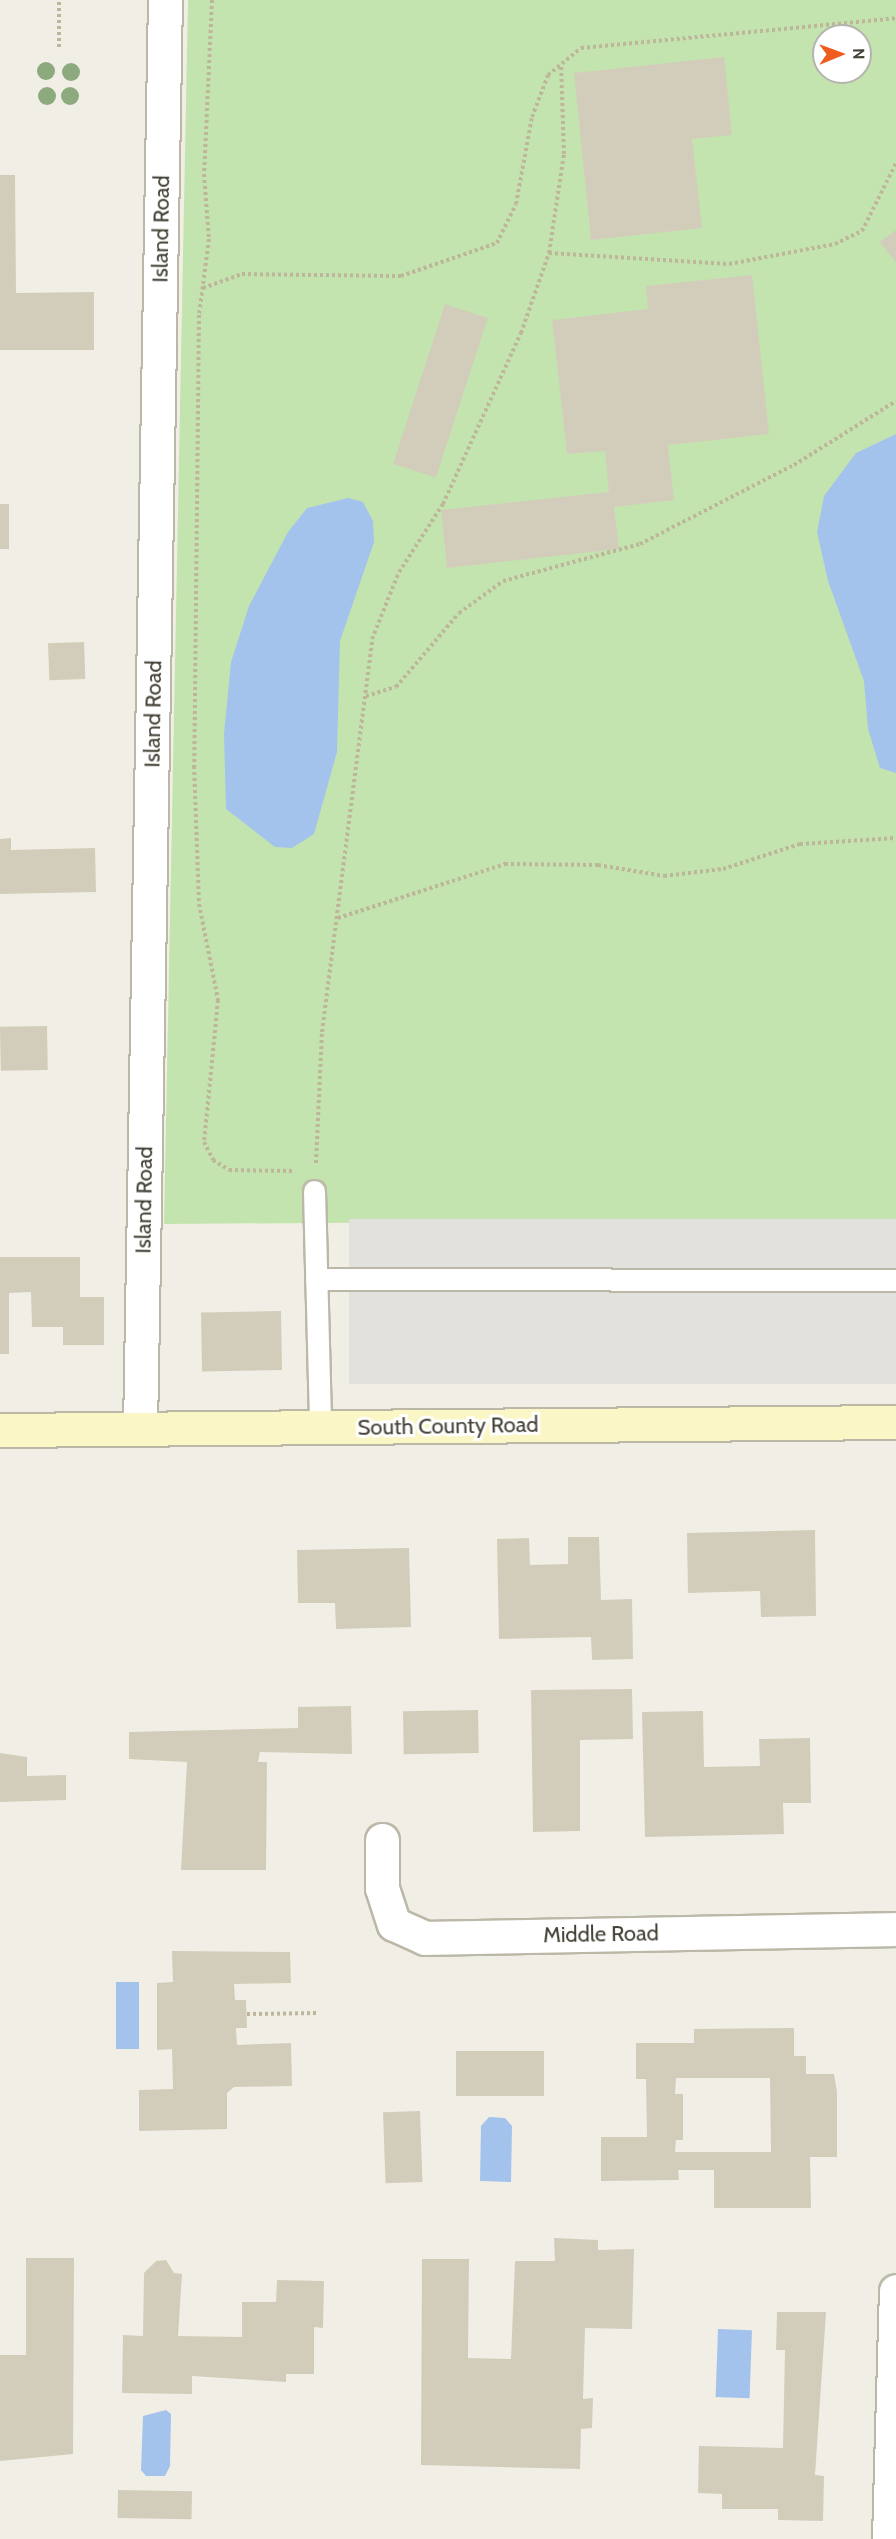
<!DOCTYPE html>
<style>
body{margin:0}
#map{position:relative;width:896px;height:2539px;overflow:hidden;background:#f1efe5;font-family:Cabin,sans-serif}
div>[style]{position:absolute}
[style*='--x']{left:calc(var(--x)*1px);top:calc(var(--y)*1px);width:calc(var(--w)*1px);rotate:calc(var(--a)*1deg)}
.green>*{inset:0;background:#c4e4af}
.parking>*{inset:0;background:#e2e1dd;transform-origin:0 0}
.water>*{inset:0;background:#a3c3ec;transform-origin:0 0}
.building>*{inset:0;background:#d2cdbb;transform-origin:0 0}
.path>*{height:4px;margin-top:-2px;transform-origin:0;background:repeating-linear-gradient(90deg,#bdb69a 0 3px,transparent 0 6px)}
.roads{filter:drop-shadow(2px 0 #bcb8a8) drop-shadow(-2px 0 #bcb8a8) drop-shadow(0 2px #bcb8a8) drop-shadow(0 -2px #bcb8a8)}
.service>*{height:21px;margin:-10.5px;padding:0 10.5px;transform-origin:10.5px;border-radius:10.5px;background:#fff}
.minor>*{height:33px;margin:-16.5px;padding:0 16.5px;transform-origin:16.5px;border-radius:16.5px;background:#fff}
.secondary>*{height:33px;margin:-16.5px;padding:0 16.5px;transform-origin:16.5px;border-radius:16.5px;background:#fbf6c5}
.trees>*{width:18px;height:18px;margin:-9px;border-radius:50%;background:#8daa7f}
span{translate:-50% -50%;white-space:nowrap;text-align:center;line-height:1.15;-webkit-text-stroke:6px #fff;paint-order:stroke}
.street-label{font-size:22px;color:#434035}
.north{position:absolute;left:812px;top:24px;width:60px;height:60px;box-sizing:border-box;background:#fff;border:2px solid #b4b3ae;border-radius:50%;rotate:89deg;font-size:16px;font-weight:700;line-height:24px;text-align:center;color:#434035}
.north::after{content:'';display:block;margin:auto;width:21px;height:27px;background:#ee5d1f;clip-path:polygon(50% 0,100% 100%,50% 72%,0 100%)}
</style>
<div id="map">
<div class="green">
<i style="clip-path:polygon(evenodd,188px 0,896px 0,896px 1219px,164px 1224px,188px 0,824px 36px,860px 36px,860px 72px,824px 72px,824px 36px)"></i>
</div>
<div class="parking">
<i style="left:896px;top:1219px;width:165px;height:547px;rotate:90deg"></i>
</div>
<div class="water">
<i style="clip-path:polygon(896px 434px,896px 773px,880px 768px,868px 729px,864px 681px,828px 581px,817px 532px,824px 496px,856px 453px)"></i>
<i style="clip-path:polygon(348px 498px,363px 502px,373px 521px,374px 542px,340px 641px,337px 752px,314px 834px,292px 848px,275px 847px,226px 809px,224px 734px,231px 662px,249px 606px,288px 532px,307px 508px)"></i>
<i style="left:116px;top:1982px;width:23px;height:67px"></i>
<i style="clip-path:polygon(489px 2117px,505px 2118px,512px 2126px,511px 2182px,480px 2181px,481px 2126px)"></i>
<i style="left:718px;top:2329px;width:34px;height:68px;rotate:2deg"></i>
<i style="clip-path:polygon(166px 2410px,171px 2414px,170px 2466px,165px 2476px,146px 2476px,141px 2470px,143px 2416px)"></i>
</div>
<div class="building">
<i style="clip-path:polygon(724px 57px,732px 135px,692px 139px,702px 228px,591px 240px,574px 73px)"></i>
<i style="clip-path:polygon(0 175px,15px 175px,16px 293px,94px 292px,94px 350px,0 350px)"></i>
<i style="clip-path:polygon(896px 230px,896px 263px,880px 242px)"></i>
<i style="clip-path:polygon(752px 275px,769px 434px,668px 445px,674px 500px,614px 507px,619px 549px,447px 568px,441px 510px,609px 492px,605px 451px,567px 454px,552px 320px,648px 309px,646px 286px)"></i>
<i style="left:445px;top:304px;width:45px;height:168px;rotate:18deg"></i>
<i style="left:0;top:504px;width:9px;height:45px"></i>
<i style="left:84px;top:642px;width:37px;height:36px;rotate:88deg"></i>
<i style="clip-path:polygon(11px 838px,11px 850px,95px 848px,96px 892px,0 894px,0 839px)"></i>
<i style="left:47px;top:1026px;width:44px;height:47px;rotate:89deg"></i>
<i style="clip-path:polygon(0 1257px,80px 1257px,80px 1297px,104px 1297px,104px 1345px,63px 1345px,63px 1327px,32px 1327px,31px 1292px,9px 1293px,9px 1354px,0 1354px)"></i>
<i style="left:281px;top:1311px;width:59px;height:80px;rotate:89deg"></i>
<i style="clip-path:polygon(815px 1530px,816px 1616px,761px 1617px,760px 1591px,688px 1593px,687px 1533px)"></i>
<i style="clip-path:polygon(568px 1537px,599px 1537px,601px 1600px,632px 1599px,633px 1659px,592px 1660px,591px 1637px,499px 1639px,497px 1539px,529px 1538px,530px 1565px,568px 1564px)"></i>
<i style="clip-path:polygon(409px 1548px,411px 1627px,336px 1629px,335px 1603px,298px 1603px,297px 1550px)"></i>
<i style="clip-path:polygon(632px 1689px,633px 1739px,580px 1740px,580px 1831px,533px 1832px,531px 1690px)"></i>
<i style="clip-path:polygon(351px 1706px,352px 1754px,260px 1752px,258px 1762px,267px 1762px,266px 1870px,181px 1870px,187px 1762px,129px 1759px,129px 1732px,298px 1728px,298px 1707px)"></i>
<i style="left:478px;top:1710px;width:43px;height:75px;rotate:89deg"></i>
<i style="clip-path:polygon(703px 1711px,704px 1767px,760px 1766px,759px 1739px,810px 1738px,811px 1803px,783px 1803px,784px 1834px,645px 1837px,642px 1712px)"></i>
<i style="clip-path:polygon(0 1753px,27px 1757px,27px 1776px,66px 1775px,66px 1800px,0 1802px)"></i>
<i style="clip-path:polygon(172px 1951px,290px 1952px,291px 1983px,234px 1984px,235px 2000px,246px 2000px,247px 2028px,236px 2028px,237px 2045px,291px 2043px,292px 2086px,234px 2087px,227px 2093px,227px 2129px,139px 2131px,139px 2090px,173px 2089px,172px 2049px,157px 2050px,157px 1983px,173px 1982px)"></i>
<i style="clip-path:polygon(evenodd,794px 2028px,794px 2056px,806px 2056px,806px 2074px,834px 2074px,837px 2092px,837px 2157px,810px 2157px,811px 2208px,714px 2208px,714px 2170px,678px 2170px,679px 2180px,601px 2181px,601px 2137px,647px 2137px,646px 2079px,636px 2079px,636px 2043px,694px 2043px,694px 2029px,794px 2028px,676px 2078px,770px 2078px,771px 2152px,675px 2152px,676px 2140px,683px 2140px,683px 2094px,675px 2094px,676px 2078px)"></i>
<i style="left:544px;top:2051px;width:45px;height:88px;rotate:90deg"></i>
<i style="left:420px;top:2111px;width:71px;height:37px;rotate:88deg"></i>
<i style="clip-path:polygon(554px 2238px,598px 2240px,598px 2250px,634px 2249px,632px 2329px,585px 2328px,583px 2399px,593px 2398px,592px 2428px,581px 2429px,580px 2469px,421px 2465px,422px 2259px,469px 2259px,468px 2358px,511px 2359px,515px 2261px,555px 2261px)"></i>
<i style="clip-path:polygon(26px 2258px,74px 2258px,73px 2454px,0 2461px,0 2355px,26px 2355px)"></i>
<i style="clip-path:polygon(166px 2260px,174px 2273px,182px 2274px,178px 2336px,242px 2337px,242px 2302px,276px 2302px,277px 2280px,324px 2281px,323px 2328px,314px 2327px,314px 2374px,286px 2374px,286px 2382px,192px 2376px,192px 2394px,122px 2393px,123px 2335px,143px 2336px,144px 2273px,156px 2261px)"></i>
<i style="clip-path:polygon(777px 2312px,826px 2312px,815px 2475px,824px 2476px,823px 2521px,778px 2520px,778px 2509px,722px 2509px,722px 2494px,698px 2493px,699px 2446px,783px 2448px,785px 2350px,776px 2350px)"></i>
<i style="left:118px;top:2490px;width:74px;height:28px;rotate:1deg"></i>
</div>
<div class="path">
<i style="--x:212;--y:0;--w:174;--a:92.6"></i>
<i style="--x:204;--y:174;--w:65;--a:85.6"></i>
<i style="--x:209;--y:239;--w:77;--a:97.5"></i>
<i style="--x:199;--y:315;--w:451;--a:90.6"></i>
<i style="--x:194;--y:766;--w:138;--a:87.9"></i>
<i style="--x:199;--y:904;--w:98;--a:78.8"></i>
<i style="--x:218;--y:1000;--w:143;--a:95.6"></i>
<i style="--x:204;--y:1142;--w:20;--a:63"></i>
<i style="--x:213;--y:1160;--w:19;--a:32"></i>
<i style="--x:229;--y:1170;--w:65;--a:0.9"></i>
<i style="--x:59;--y:47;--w:47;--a:-90"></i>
<i style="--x:549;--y:253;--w:180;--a:3.5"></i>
<i style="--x:729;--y:264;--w:108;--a:-10.7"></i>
<i style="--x:835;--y:244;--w:30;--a:-26"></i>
<i style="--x:862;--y:231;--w:76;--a:-63.4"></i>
<i style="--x:203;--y:288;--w:41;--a:-19.7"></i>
<i style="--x:242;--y:274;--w:159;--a:0.7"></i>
<i style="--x:401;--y:276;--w:102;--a:-19"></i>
<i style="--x:497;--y:243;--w:43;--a:-64"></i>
<i style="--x:516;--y:204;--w:88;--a:-79.6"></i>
<i style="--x:532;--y:117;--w:45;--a:-69.1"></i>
<i style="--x:548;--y:75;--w:43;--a:-39.3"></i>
<i style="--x:581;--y:48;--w:316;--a:-5.4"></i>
<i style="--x:366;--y:696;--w:31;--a:-17"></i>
<i style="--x:396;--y:687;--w:97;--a:-49.6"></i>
<i style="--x:459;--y:613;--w:54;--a:-36"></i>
<i style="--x:503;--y:581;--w:142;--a:-15.1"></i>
<i style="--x:640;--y:544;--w:173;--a:-27.2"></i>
<i style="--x:794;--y:465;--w:120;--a:-32.1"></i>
<i style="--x:338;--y:918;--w:176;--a:-17.9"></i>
<i style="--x:505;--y:864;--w:93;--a:0.6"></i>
<i style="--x:598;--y:865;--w:67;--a:9.5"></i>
<i style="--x:664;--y:876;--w:59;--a:-6.8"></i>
<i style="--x:723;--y:869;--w:81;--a:-18"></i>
<i style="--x:800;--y:844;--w:96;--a:-3.6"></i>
<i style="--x:316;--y:1163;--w:131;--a:-87.4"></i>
<i style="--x:322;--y:1032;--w:396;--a:-82.7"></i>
<i style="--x:372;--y:639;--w:72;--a:-68.1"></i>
<i style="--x:399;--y:572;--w:81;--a:-57.1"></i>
<i style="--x:443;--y:504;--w:188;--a:-65.5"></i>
<i style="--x:521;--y:333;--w:85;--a:-70.7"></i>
<i style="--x:549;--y:253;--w:100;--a:-81.4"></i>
<i style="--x:564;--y:154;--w:89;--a:-91.9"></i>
<i style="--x:247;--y:2014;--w:72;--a:-0.8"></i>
</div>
<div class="roads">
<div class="service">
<i style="--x:314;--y:1191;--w:236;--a:88.5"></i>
<i style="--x:316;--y:1279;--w:580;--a:0.1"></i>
</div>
<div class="minor">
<i style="--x:140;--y:1429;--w:1429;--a:-89"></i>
<i style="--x:382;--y:1840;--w:48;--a:90"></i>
<i style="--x:382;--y:1888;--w:38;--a:72"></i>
<i style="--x:394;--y:1924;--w:34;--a:24"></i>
<i style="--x:425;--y:1938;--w:471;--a:-1.1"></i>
<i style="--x:889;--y:2539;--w:248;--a:-88.4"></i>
</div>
<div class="secondary">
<i style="--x:0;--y:1430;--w:896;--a:-0.51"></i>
</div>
</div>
<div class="trees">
<i style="left:46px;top:71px"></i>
<i style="left:71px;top:72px"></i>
<i style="left:47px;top:96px"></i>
<i style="left:70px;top:96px"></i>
</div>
<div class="street-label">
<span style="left:161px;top:229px;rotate:-89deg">Island Road</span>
<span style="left:153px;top:714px;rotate:-89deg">Island Road</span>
<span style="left:144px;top:1200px;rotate:-89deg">Island Road</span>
<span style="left:448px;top:1426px;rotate:-1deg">South County Road</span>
<span style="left:601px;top:1934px;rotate:-1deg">Middle Road</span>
</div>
<div class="north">N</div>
</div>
